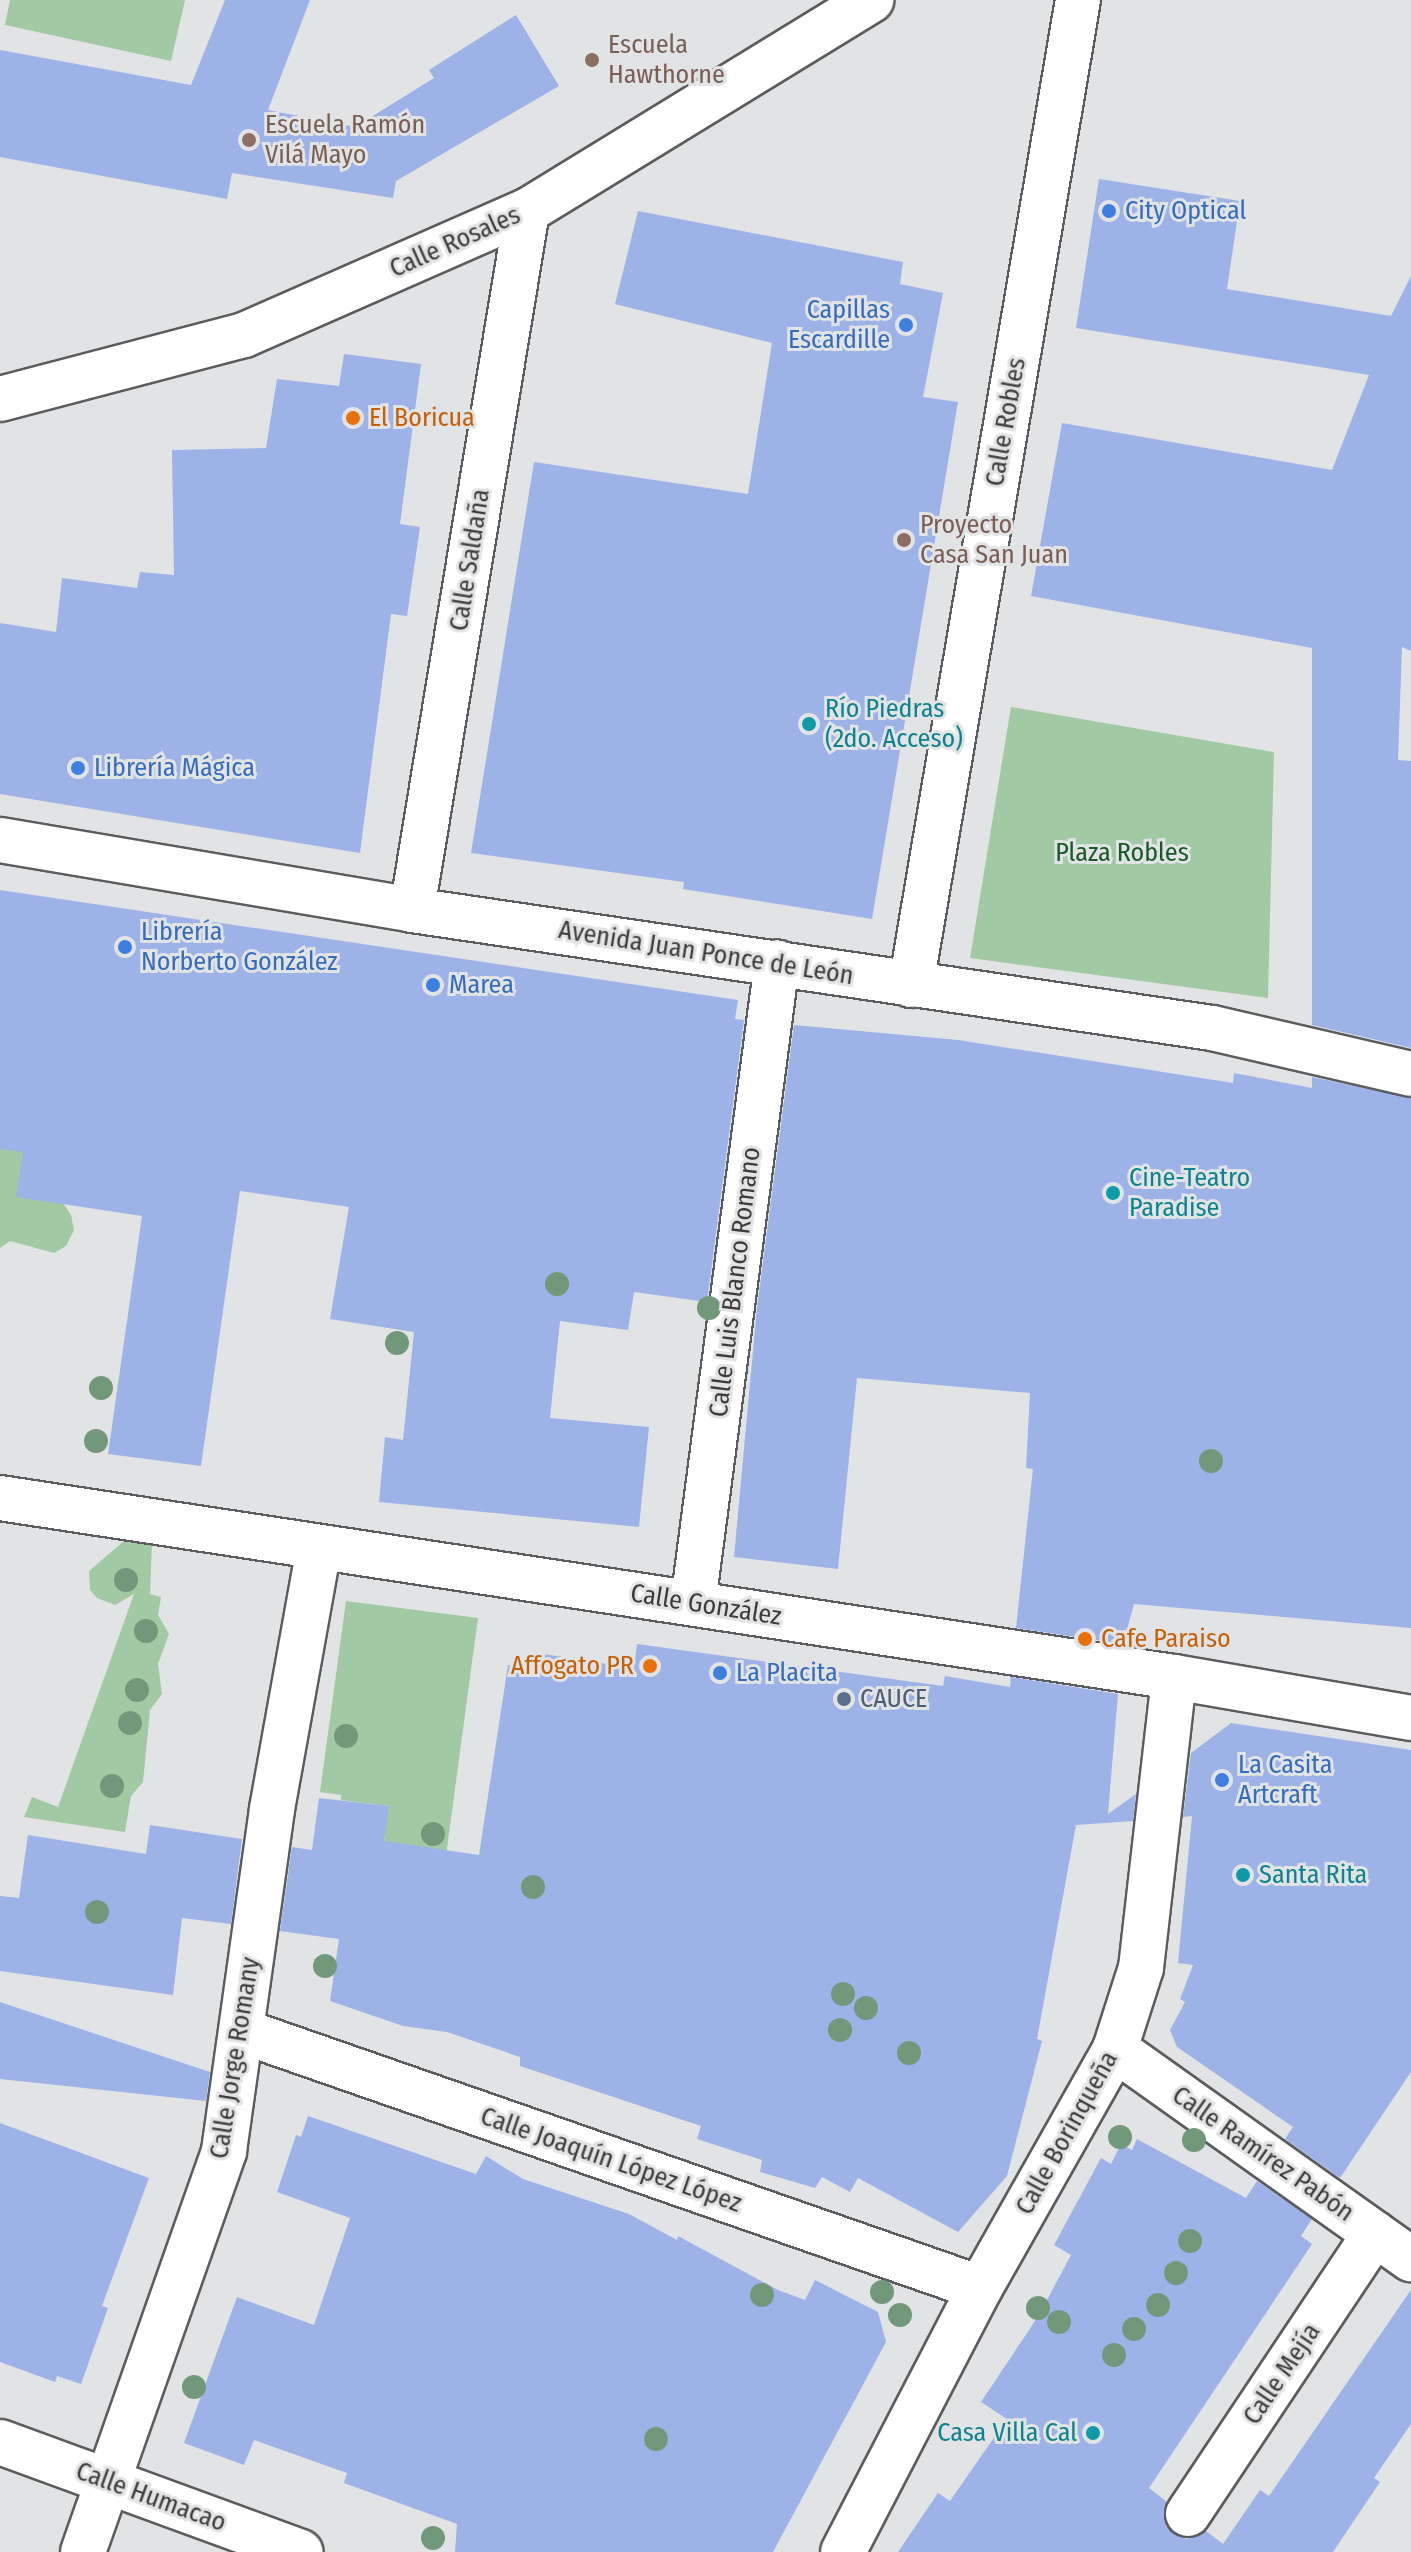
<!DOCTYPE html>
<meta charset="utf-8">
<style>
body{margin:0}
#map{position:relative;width:1411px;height:2552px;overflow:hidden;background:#e2e3e4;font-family:"Fira Sans Condensed",sans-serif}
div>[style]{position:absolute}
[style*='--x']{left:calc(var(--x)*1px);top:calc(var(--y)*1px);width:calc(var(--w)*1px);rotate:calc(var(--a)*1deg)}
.green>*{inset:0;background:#a1c9a4}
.building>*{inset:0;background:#9db2e6}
.roads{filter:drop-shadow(2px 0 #5b5c5d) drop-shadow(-2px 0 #5b5c5d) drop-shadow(0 2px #5b5c5d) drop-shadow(0 -2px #5b5c5d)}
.minor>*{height:44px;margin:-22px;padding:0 22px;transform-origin:22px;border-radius:22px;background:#fff}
.trees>*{width:24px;height:24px;margin:-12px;border-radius:50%;background:#72987b}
.dots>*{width:22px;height:22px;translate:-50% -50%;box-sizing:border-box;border:4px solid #e2e3e4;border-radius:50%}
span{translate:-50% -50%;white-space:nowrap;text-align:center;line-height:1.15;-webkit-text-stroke:6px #e2e3e4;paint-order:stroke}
.education-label{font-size:26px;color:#785e54}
.left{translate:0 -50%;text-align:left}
.shop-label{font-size:26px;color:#366cbe}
.right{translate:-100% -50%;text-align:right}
.street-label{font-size:26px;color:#3c3c3d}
.food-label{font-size:26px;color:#c56008}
.culture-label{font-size:26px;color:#0d838f}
.park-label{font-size:26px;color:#175a25}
.service-label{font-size:26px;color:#4e5e75}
</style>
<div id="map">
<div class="green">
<i style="clip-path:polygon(10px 0,185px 0,171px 61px,5px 25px)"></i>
<i style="clip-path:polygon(1011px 707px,1274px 752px,1268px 998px,970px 958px)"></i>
<i style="clip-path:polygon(0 1108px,71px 1215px,74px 1230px,66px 1246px,54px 1253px,10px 1241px,0 1248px)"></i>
<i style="clip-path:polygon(138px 1540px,152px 1543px,150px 1594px,161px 1597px,158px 1615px,169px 1634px,158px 1664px,162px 1694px,150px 1710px,143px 1782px,131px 1796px,125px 1832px,24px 1817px,32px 1797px,58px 1807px,134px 1594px,115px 1605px,97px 1598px,90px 1590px,89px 1571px,124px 1541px)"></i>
<i style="clip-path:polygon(346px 1601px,478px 1618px,443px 1878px,384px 1841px,388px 1806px,341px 1800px,341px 1795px,320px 1792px)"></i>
</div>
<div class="building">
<i style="clip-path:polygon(225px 0,310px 0,268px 110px,355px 127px,434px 78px,429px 70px,516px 15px,559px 86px,396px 181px,393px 198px,232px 173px,227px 199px,0 157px,0 50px,191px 85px)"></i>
<i style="clip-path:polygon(1099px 179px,1240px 201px,1227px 289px,1391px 316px,1411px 276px,1411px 651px,1402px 647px,1398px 760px,1411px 761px,1411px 1048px,1312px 1025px,1312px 648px,1031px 596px,1062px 423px,1332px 470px,1369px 375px,1076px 328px)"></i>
<i style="clip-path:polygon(638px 211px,903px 262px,900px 284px,943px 293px,923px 397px,958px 402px,872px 919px,683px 889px,684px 882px,471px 853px,534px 462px,748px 494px,772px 343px,615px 304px)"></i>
<i style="clip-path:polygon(344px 354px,421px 364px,400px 524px,420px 527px,407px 616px,391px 614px,360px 853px,0 794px,0 623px,56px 632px,62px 578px,137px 588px,140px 572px,174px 575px,172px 450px,266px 448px,277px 379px,339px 386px)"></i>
<i style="clip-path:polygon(0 890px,738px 1000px,735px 1019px,744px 1020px,707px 1302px,634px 1292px,628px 1330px,560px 1321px,550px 1418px,649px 1427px,639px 1527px,379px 1502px,385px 1437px,403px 1440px,414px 1332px,330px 1319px,349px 1207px,240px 1191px,201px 1466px,108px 1454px,142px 1216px,16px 1197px,23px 1152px,0 1149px)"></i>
<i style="clip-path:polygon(794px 1025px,958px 1040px,1233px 1083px,1234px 1073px,1312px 1088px,1312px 1077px,1411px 1098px,1411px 1628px,1134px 1604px,1123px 1644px,1016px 1628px,1033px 1469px,1026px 1468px,1030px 1393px,857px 1378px,838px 1569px,734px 1557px,757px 1308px)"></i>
<i style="clip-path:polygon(637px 1644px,943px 1686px,945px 1676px,1010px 1687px,1011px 1677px,1118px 1694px,1108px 1814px,1136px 1794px,1133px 1821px,1076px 1825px,1037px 2039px,1042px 2041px,1007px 2176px,958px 2232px,858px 2178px,850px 2192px,822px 2177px,815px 2188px,760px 2172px,762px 2160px,697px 2139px,701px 2126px,520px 2066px,520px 2057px,447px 2032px,403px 2026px,330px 2001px,339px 1939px,280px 1931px,292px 1847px,312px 1850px,319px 1798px,389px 1806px,384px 1841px,479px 1855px,508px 1665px,541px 1670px,543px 1654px,634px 1668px)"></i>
<i style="clip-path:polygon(1231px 1723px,1411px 1750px,1411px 2072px,1340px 2178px,1285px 2139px,1293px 2127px,1177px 2047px,1170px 2030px,1185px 2002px,1180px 1999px,1193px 1965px,1178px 1963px,1192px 1816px,1183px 1817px,1191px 1753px)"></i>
<i style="clip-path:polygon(150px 1825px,242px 1839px,231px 1924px,182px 1918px,173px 1995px,0 1971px,0 1896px,19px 1898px,28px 1835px,146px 1854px)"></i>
<i style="clip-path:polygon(0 2002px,210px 2072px,206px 2101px,0 2079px)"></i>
<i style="clip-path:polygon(308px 2116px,476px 2174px,486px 2156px,523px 2179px,629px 2214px,677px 2240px,678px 2236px,778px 2290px,805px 2300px,815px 2280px,878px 2312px,886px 2342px,773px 2552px,455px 2552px,457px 2524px,344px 2483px,347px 2473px,254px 2440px,244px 2465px,184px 2443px,237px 2297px,314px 2325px,350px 2218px,277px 2192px,296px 2135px,301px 2137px)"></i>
<i style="clip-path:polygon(0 2123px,149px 2178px,102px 2306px,108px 2308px,81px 2384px,57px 2376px,55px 2382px,0 2362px)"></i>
<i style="clip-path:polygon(1137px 2139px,1246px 2198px,1257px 2181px,1312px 2219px,1301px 2236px,1312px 2244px,1149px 2488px,1167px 2502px,1166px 2526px,1186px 2539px,1206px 2531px,1223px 2544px,1260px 2490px,1269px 2496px,1411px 2290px,1411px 2424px,1374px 2478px,1380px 2482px,1333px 2552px,898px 2552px,938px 2493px,950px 2501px,1007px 2419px,981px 2402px,1039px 2315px,1071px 2255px,1054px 2245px,1101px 2158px,1111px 2164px,1121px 2144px,1132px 2150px)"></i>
</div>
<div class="roads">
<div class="minor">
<i style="--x:0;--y:399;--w:252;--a:-14.7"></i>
<i style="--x:244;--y:335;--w:309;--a:-23.7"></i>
<i style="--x:527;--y:211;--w:404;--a:-31.5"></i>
<i style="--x:0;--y:840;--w:418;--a:9.6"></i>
<i style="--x:412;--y:910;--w:809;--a:8.39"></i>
<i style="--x:1212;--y:1028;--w:204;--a:13"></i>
<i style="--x:412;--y:910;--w:708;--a:-80.66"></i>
<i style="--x:911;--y:985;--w:999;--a:-80.38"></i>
<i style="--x:0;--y:1498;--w:1188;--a:8.67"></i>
<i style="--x:1174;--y:1677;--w:241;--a:9.8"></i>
<i style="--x:693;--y:1603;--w:646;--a:-82.53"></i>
<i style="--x:242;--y:2031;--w:781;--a:19.2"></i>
<i style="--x:1115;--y:2049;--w:363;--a:35.4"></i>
<i style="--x:0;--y:2442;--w:320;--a:20.1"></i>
<i style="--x:1188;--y:2514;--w:337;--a:-56.3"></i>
<i style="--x:83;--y:2552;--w:425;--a:-70.6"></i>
<i style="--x:224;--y:2151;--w:345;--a:-82"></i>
<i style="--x:272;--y:1809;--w:266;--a:-79.8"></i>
<i style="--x:843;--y:2552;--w:297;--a:-62.6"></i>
<i style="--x:980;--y:2288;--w:274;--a:-60.5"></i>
<i style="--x:1115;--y:2049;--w:85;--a:-72.2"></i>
<i style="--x:1141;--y:1968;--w:293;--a:-83.5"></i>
</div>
</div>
<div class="trees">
<i style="left:557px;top:1284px"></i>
<i style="left:709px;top:1308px"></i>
<i style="left:397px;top:1343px"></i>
<i style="left:101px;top:1388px"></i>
<i style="left:96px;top:1441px"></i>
<i style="left:1211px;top:1461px"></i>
<i style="left:126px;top:1580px"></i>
<i style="left:146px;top:1631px"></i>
<i style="left:137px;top:1690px"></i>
<i style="left:130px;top:1723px"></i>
<i style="left:346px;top:1736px"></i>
<i style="left:112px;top:1786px"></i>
<i style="left:433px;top:1834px"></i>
<i style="left:533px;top:1887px"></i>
<i style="left:97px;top:1912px"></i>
<i style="left:325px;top:1966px"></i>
<i style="left:843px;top:1994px"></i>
<i style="left:866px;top:2008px"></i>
<i style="left:840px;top:2030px"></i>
<i style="left:909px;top:2053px"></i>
<i style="left:1120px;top:2137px"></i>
<i style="left:1194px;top:2140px"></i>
<i style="left:1190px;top:2241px"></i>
<i style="left:1176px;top:2273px"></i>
<i style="left:882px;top:2292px"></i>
<i style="left:762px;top:2295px"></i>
<i style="left:1158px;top:2305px"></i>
<i style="left:1038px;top:2308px"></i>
<i style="left:900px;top:2315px"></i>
<i style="left:1059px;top:2322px"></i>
<i style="left:1134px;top:2329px"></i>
<i style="left:1114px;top:2355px"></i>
<i style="left:194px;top:2387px"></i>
<i style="left:656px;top:2439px"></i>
<i style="left:433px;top:2538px"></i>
</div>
<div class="dots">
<i style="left:592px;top:60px;background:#8d6e63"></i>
<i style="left:249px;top:140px;background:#8d6e63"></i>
<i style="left:1109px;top:211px;background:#3f7fe0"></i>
<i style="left:906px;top:325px;background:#3f7fe0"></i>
<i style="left:353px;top:418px;background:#e8710a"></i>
<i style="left:904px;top:540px;background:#8d6e63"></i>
<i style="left:809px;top:724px;background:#0f9aa8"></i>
<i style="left:78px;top:768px;background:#3f7fe0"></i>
<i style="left:125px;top:947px;background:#3f7fe0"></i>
<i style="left:433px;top:985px;background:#3f7fe0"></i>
<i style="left:1113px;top:1193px;background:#0f9aa8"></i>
<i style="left:1085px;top:1639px;background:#e8710a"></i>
<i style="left:650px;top:1666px;background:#e8710a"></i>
<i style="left:720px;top:1673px;background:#3f7fe0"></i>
<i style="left:844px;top:1699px;background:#5c6f8a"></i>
<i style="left:1222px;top:1780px;background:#3f7fe0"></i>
<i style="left:1243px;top:1875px;background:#0f9aa8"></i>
<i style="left:1093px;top:2433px;background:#0f9aa8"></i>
</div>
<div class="education-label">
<span class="left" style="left:608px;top:60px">Escuela<br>Hawthorne</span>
<span class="left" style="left:265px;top:140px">Escuela Ramón<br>Vilá Mayo</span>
<span class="left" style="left:920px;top:540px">Proyecto<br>Casa San Juan</span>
</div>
<div class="shop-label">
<span class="left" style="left:1125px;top:211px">City Optical</span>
<span class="right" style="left:890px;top:325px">Capillas<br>Escardille</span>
<span class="left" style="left:94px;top:768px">Librería Mágica</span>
<span class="left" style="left:141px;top:947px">Librería<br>Norberto González</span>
<span class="left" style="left:449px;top:985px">Marea</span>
<span class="left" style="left:736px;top:1673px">La Placita</span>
<span class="left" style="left:1238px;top:1780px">La Casita<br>Artcraft</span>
</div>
<div class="street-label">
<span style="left:455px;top:242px;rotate:-24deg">Calle Rosales</span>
<span style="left:1006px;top:422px;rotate:-80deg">Calle Robles</span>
<span style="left:470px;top:560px;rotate:-81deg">Calle Saldaña</span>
<span style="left:706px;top:953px;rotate:9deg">Avenida Juan Ponce de León</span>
<span style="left:735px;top:1282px;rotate:-83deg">Calle Luis Blanco Romano</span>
<span style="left:706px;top:1605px;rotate:9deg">Calle González</span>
<span style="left:235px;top:2058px;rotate:-81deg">Calle Jorge Romany</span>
<span style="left:1067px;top:2133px;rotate:-61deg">Calle Borinqueña</span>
<span style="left:1263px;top:2154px;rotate:35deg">Calle Ramírez Pabón</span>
<span style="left:611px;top:2160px;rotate:19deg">Calle Joaquín López López</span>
<span style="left:1282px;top:2374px;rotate:-56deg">Calle Mejía</span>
<span style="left:151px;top:2497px;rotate:20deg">Calle Humacao</span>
</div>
<div class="food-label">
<span class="left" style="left:369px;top:418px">El Boricua</span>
<span class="left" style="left:1101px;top:1639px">Cafe Paraiso</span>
<span class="right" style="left:634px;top:1666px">Affogato PR</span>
</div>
<div class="culture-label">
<span class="left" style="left:825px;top:724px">Río Piedras<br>(2do. Acceso)</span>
<span class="left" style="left:1129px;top:1193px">Cine-Teatro<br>Paradise</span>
<span class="left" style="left:1259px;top:1875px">Santa Rita</span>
<span class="right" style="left:1077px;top:2433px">Casa Villa Cal</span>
</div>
<div class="park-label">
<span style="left:1122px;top:853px">Plaza Robles</span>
</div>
<div class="service-label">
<span class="left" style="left:860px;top:1699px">CAUCE</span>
</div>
</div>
